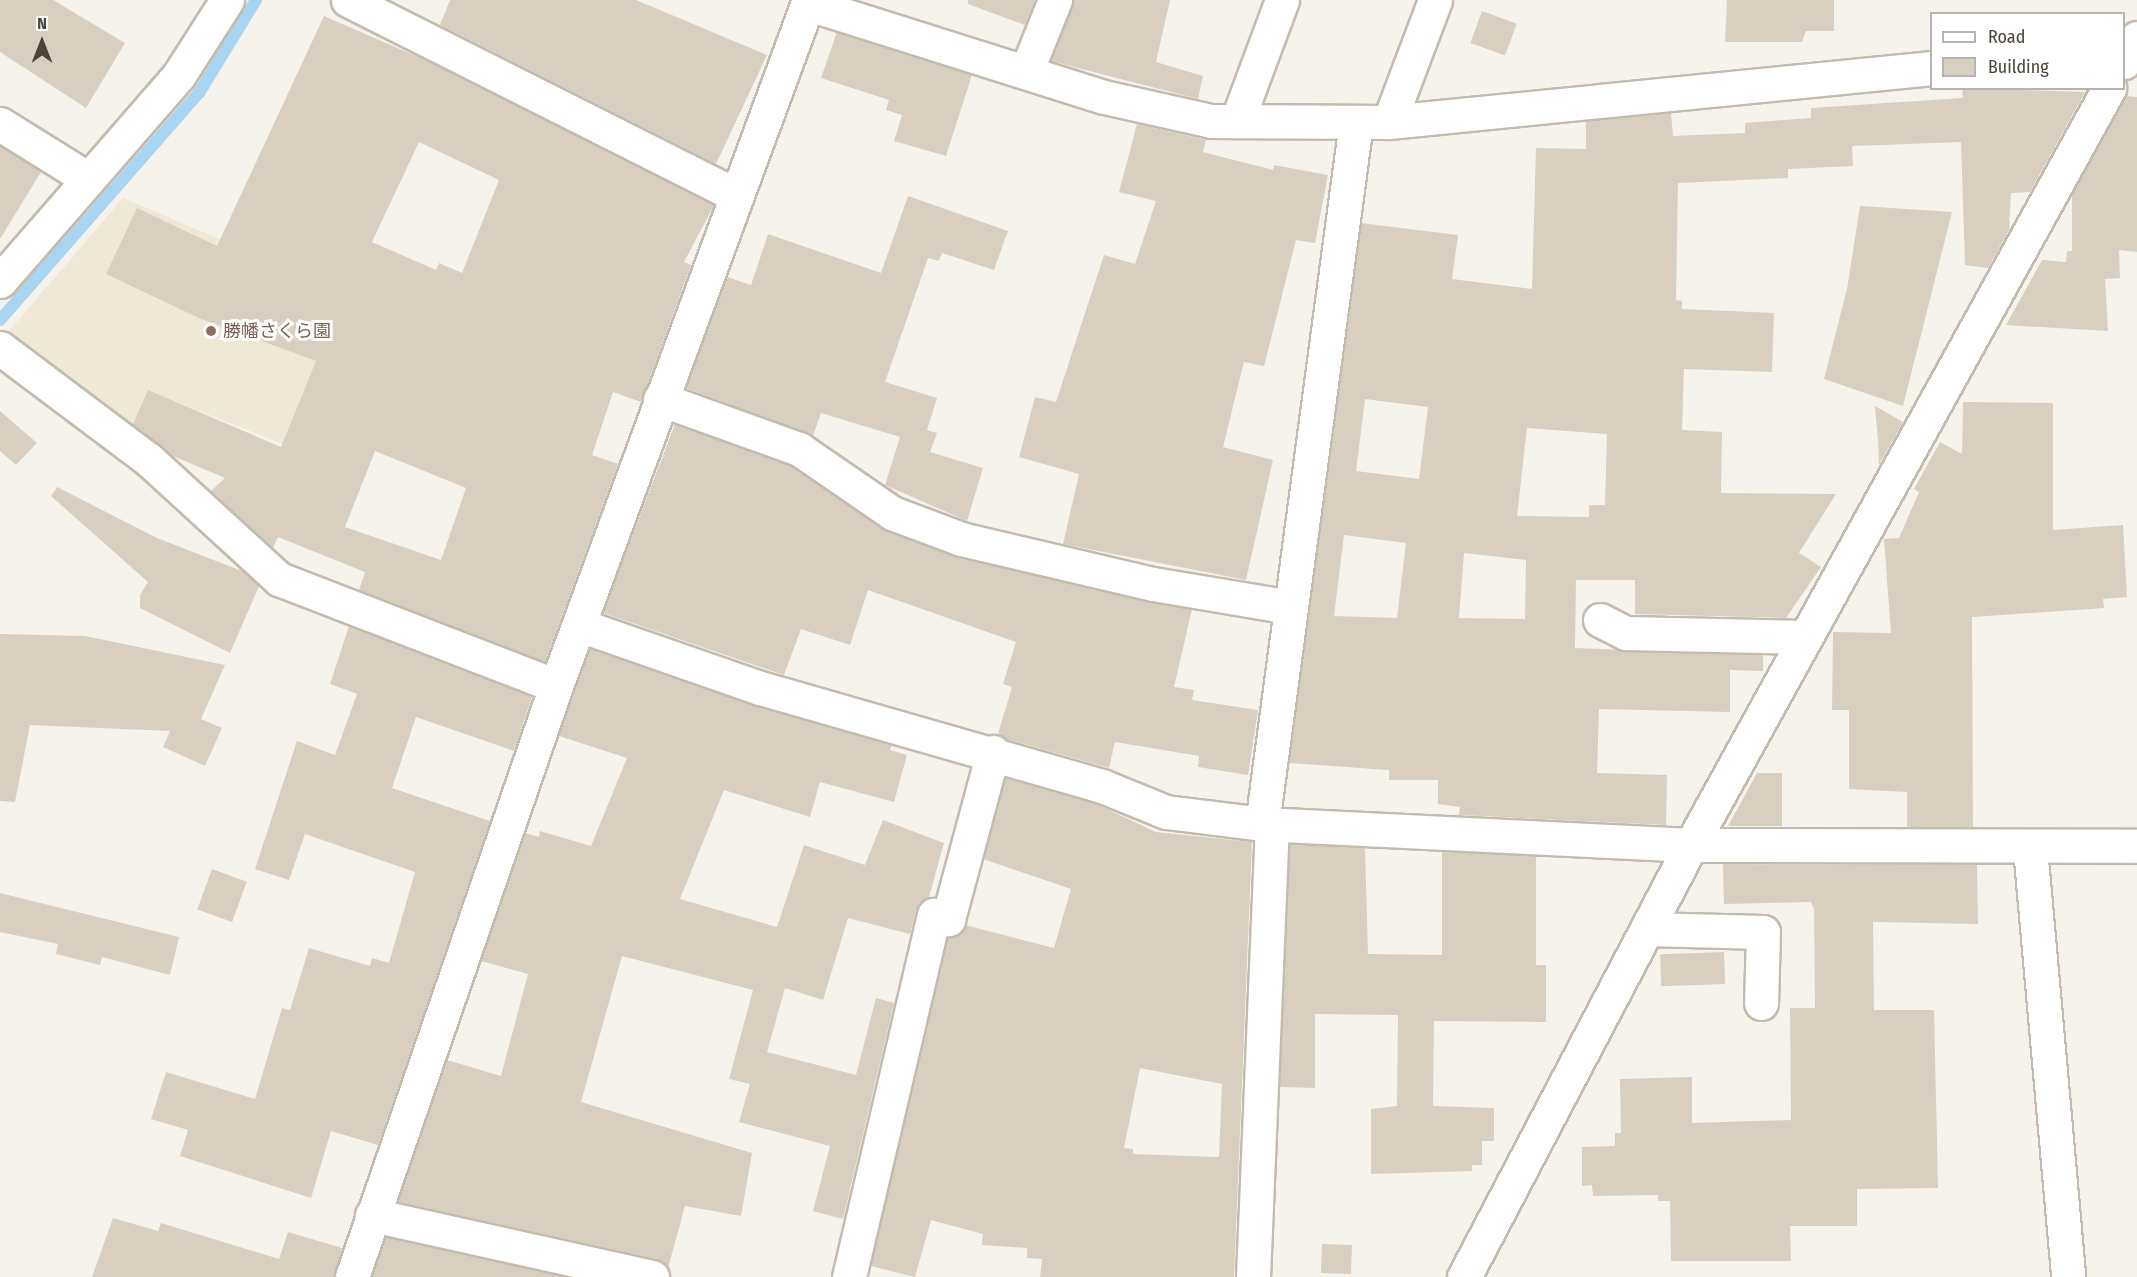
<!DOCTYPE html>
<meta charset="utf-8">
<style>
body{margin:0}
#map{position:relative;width:2137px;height:1277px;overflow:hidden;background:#f6f3ec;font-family:"Fira Sans Condensed","Noto Sans JP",sans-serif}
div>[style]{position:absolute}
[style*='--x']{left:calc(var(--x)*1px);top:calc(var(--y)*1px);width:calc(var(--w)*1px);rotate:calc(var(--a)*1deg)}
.education>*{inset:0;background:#efe8d6}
.stream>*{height:12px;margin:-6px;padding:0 6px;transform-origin:6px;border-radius:6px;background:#a9d4f2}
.building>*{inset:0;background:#d8cfc1;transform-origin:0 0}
.roads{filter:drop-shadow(2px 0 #c2bbae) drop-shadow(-2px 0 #c2bbae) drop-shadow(0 2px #c2bbae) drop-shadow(0 -2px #c2bbae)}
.minor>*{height:33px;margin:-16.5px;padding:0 16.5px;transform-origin:16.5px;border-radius:16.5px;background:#fff}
.dots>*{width:16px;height:16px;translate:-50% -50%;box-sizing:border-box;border:3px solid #fff;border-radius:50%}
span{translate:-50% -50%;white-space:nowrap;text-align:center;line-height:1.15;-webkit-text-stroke:6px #fff;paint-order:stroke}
.education-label{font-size:18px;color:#785e54}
.left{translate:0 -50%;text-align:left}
.legend{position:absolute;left:1930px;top:12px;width:195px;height:78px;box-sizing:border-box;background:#fff;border:2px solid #b7b4b0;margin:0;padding:8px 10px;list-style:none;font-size:18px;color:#4b4439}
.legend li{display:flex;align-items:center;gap:12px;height:30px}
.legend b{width:30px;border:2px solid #b7b4b0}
.north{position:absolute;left:12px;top:12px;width:60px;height:60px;-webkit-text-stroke:4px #fff;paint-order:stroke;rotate:0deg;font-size:16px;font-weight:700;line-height:24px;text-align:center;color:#4b4439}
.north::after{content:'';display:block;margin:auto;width:21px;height:27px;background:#4b4439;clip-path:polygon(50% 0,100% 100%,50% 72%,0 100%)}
</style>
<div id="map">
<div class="education">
<i style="clip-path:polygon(123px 198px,415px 322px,358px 474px,169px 399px,147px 448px,2px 339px)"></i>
</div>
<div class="stream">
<i style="--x:0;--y:320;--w:302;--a:-48.8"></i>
<i style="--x:199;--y:93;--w:109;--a:-58.5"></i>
</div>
<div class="building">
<i style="clip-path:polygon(0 0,53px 0,125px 43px,86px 108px,0 52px)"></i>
<i style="clip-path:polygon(450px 0,636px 0,767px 55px,716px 164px,440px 25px)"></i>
<i style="clip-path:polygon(968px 0,1035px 0,1025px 25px,968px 4px)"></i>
<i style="clip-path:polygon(1073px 0,1170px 0,1156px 62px,1203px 76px,1198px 99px,1051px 61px)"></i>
<i style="clip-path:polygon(1727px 0,1834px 0,1834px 31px,1806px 31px,1802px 42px,1725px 42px)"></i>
<i style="left:1482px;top:11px;width:37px;height:34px;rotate:20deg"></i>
<i style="clip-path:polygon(evenodd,324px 16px,425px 60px,714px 205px,684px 262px,691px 265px,641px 402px,613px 392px,592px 455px,618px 464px,545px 662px,359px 590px,365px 572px,278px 537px,273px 548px,211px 491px,225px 478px,173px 456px,133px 424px,148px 390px,281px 447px,316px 361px,199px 318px,106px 274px,137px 208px,217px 246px,324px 16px,419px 142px,499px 180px,462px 273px,439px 263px,436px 270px,372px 242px,419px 142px,324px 16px,375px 451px,466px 488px,441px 560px,345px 527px,375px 451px)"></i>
<i style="clip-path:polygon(837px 32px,972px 75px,946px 156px,894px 141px,902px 115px,886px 110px,889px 100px,821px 78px)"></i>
<i style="clip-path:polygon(evenodd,1962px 88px,2085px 92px,2030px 192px,2011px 193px,2009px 230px,1988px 268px,1965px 265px,1961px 142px,1852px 146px,1853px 166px,1788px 169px,1788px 178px,1678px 183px,1676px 300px,1682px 301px,1682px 309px,1774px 313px,1772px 372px,1684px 369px,1682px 430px,1722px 432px,1721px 493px,1836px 494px,1799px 553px,1821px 567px,1786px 618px,1635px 614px,1635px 580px,1576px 580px,1575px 648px,1763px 655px,1763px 671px,1730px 670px,1730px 712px,1599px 709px,1597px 773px,1667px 775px,1666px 825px,1459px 815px,1460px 807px,1438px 804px,1438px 780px,1389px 780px,1389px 770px,1289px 763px,1361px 223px,1458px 235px,1452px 279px,1532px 289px,1536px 148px,1586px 149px,1586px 121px,1671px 113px,1673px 136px,1745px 133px,1745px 123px,1811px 118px,1811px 108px,1963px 98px,1962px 88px,1365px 399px,1428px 407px,1419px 479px,1356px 471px,1365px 399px,1962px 88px,1527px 428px,1607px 434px,1605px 505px,1589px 505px,1589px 517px,1517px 516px,1527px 428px,1962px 88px,1344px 535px,1406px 543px,1397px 618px,1334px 616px,1344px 535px,1962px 88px,1464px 553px,1526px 560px,1525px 619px,1459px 618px,1464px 553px)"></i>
<i style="clip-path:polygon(2126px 96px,2137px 97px,2137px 252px,2119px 250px,2120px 278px,2105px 279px,2108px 331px,2006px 325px,2042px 260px,2066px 262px,2067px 251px,2072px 251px,2072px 195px)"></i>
<i style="clip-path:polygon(1137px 124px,1206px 140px,1203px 152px,1273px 170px,1274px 165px,1328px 175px,1315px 243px,1296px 240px,1264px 366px,1244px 362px,1223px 447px,1273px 460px,1246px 580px,1063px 544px,1079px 474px,1019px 457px,1035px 397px,1056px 402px,1104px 255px,1135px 264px,1156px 201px,1119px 192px)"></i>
<i style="clip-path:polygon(0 146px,41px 172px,0 239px)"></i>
<i style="clip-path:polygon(908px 196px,1008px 231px,994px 270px,942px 253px,939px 261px,928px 258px,885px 382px,937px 398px,927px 430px,937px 433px,930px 452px,983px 468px,967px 521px,885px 485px,900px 437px,821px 413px,813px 436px,686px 388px,727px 277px,751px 285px,768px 234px,881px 273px)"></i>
<i style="clip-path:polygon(1860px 206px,1952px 212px,1903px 406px,1824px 379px,1847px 289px)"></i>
<i style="clip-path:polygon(1963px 402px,2053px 403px,2053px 530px,2123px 525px,2127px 597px,2103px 599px,2104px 608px,1972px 617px,1973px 827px,1907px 827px,1907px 792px,1849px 789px,1849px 710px,1832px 710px,1833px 632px,1891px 633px,1884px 539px,1899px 538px,1919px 492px,1914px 489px,1940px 442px,1962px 454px)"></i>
<i style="clip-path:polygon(1875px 406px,1903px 422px,1879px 465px,1878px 440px)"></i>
<i style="clip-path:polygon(0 411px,37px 443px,16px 465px,0 451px)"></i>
<i style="clip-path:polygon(675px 424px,790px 466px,882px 529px,954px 557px,1192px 609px,1174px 687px,1194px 690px,1192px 700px,1258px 710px,1248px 775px,1198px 767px,1199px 756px,1115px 742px,1109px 768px,1007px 739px,998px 734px,1012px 687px,1003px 684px,1016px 642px,868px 590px,850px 645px,801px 629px,784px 675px,603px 613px)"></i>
<i style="clip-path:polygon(57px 487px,157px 538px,242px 571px,259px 586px,230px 653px,140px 608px,140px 595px,148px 582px,51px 496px)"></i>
<i style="clip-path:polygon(349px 626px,532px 697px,514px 751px,416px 717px,392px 788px,490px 821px,378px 1145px,331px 1131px,311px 1198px,180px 1156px,188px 1130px,151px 1119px,166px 1072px,255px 1099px,282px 1008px,290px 1010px,309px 948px,370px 966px,372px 958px,389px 963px,415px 872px,305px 834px,289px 880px,255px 869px,297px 741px,335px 755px,357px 694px,330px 684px)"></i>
<i style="clip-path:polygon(0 634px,85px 636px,225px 665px,201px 719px,222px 728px,205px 766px,163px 747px,170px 731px,30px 725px,15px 802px,0 801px)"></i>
<i style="clip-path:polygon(590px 649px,754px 706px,892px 745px,890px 750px,907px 755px,894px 802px,820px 782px,810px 817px,724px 790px,680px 899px,777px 927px,804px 845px,865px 865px,883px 820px,944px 843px,929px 897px,916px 910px,910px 934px,848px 918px,823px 1000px,785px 988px,767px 1052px,856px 1075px,876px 998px,894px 1003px,843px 1219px,813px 1211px,830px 1146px,739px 1122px,750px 1084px,729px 1079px,753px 990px,622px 956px,581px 1102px,752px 1153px,741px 1216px,685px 1206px,668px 1268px,656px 1259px,398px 1202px,447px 1060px,501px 1076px,528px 974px,481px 961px,525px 833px,539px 837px,540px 831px,591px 846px,627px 758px,559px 736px)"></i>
<i style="clip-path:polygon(1757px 773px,1782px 773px,1782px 826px,1728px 826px)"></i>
<i style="clip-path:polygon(evenodd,1005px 778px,1096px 804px,1156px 832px,1252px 842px,1234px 1277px,1040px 1277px,1042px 1259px,1027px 1258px,1027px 1248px,982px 1245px,983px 1234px,931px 1220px,915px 1277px,871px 1266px,948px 937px,965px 925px,1054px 948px,1071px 889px,983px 859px,1005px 778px,1140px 1068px,1222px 1084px,1219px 1157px,1133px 1154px,1133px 1149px,1124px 1148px,1140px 1068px)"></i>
<i style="clip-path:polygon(1290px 844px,1365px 848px,1368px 954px,1442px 955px,1442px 852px,1536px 856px,1536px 965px,1546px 965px,1546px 1022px,1434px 1021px,1433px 1106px,1494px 1108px,1494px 1141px,1482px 1141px,1482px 1165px,1472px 1165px,1472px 1171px,1371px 1174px,1371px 1109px,1397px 1106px,1398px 1015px,1315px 1014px,1315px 1088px,1280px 1087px)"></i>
<i style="clip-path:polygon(1723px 864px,1977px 865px,1978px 924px,1873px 922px,1874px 1010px,1934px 1010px,1938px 1188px,1857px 1189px,1857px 1226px,1790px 1226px,1791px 1261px,1671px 1261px,1670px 1201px,1658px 1201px,1658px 1195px,1593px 1196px,1592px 1185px,1582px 1186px,1582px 1147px,1615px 1146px,1615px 1133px,1621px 1133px,1620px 1079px,1692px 1077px,1692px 1123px,1791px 1120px,1790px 1008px,1815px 1008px,1814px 909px,1811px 902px,1724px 904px)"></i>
<i style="left:212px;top:869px;width:37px;height:43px;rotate:20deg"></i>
<i style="clip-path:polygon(0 893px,179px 937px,170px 975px,102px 957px,100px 965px,56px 954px,58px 944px,0 932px)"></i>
<i style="left:1724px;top:952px;width:32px;height:64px;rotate:88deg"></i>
<i style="clip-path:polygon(113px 1218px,158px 1231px,161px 1223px,279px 1259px,288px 1232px,342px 1248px,334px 1277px,92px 1277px)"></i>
<i style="clip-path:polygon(386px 1237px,565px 1277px,372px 1277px)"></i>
<i style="left:1322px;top:1244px;width:30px;height:29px;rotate:2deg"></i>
</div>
<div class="roads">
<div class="minor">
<i style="--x:348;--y:0;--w:434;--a:26.7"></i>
<i style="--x:809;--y:4;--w:309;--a:17.5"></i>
<i style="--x:1104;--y:97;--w:110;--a:12.6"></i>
<i style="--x:1211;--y:121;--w:178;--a:0.3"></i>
<i style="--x:1389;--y:122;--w:546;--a:-5.68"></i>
<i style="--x:2124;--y:62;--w:27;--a:-62"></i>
<i style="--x:1026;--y:72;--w:78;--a:-68.1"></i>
<i style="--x:1237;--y:121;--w:129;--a:-69.6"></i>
<i style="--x:1389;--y:122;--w:130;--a:-69.3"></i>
<i style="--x:0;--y:124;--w:104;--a:32"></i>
<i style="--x:0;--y:281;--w:273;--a:-49"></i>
<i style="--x:179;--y:75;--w:89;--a:-57.4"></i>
<i style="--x:0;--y:348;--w:185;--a:36.9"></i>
<i style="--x:148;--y:459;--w:178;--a:42.5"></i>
<i style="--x:279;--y:579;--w:297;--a:21.1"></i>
<i style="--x:660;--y:399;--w:148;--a:19.8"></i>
<i style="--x:799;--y:449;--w:113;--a:34.5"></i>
<i style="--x:892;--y:513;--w:74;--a:20.6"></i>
<i style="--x:961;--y:539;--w:197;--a:13.2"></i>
<i style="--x:1153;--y:584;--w:140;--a:9.5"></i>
<i style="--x:1600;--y:620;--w:29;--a:27"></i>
<i style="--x:1626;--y:633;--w:180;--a:1.3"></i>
<i style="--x:579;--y:625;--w:192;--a:19.2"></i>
<i style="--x:760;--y:688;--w:356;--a:16"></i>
<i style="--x:1102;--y:786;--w:69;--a:22.1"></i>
<i style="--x:1166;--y:812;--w:97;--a:7.1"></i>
<i style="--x:1262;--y:824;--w:430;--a:2.8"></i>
<i style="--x:1691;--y:845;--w:446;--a:0.1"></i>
<i style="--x:1262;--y:824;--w:708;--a:-82.37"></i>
<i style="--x:2030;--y:848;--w:431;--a:84.9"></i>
<i style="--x:1647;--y:929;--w:116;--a:1.5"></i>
<i style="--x:1763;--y:932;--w:71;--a:91.6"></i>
<i style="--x:372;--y:1215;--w:287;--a:12.5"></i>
<i style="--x:352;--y:1277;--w:625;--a:-70.96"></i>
<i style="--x:556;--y:686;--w:731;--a:-69.76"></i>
<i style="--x:849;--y:1277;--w:372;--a:-76.8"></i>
<i style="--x:934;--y:915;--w:15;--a:16"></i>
<i style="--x:948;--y:919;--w:173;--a:-74.9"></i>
<i style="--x:1253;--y:1277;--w:453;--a:-87.6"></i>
<i style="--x:1464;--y:1277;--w:488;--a:-62.3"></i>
<i style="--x:1691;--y:845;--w:865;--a:-61.09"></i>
</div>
</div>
<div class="dots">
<i style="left:211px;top:331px;background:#8d6e63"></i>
</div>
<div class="education-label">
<span class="left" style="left:223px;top:331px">勝幡さくら園</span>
</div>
<ul class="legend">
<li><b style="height:8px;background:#fff"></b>Road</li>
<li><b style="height:16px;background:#d8cfc1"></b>Building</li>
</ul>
<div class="north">N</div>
</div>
